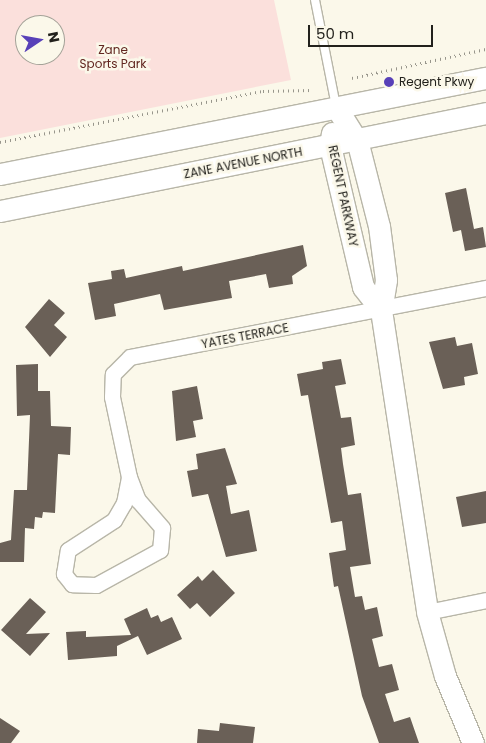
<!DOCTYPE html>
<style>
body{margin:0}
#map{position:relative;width:486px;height:743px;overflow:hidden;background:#fbf8ea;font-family:Poppins,sans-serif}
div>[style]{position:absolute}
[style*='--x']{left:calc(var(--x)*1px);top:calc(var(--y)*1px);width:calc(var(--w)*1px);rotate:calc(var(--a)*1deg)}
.green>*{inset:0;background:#fbe0dc}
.building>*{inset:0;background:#6a6057}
.path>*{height:3px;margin-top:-1.5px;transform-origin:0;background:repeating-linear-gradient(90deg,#98968c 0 1px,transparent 0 5px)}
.roads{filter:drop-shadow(1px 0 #b8b6a8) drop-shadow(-1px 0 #b8b6a8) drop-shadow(0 1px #b8b6a8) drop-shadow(0 -1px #b8b6a8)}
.lane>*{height:8px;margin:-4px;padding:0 4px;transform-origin:4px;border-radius:4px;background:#fff}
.street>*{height:15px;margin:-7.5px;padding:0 7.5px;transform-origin:7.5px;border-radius:7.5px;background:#fff}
.secondary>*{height:21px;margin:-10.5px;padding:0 10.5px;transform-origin:10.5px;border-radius:10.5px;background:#fff}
.dots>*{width:14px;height:14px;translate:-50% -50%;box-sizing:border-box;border:2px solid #fbf8ea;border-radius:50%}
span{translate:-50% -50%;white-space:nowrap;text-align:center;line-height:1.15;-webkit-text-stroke:5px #fbf8ea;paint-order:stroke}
.park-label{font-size:12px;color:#622720}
.poi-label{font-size:12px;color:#22211c}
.left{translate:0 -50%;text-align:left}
.street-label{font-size:12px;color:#22211c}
.north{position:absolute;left:15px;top:15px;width:50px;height:50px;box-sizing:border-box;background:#fbf8ea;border:1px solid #a4a298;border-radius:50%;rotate:78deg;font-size:14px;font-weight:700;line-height:20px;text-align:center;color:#22211c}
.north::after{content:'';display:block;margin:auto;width:18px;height:22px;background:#5840b8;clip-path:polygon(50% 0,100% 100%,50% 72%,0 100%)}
.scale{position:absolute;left:308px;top:25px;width:125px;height:22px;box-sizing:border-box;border:2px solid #22211c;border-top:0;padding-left:6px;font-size:15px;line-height:18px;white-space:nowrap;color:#22211c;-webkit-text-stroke:4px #fbf8ea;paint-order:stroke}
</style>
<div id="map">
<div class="green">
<i style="clip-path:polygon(evenodd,0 0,274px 0,291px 80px,0 138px,0 0,25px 25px,55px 25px,55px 55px,25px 55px,25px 25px)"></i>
</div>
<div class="building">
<i style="clip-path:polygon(466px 188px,474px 229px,483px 227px,486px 247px,465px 251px,461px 230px,453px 232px,445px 193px)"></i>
<i style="clip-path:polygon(303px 245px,307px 266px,292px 276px,293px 284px,269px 288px,266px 274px,229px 281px,232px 298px,164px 310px,160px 294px,114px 304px,116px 316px,95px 320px,88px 283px,112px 279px,111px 271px,124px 269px,126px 278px,182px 266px,183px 271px)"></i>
<i style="clip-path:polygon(49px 299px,65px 313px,54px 325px,67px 337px,50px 357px,25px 327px)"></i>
<i style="clip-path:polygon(455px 337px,457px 346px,472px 343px,478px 374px,464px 377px,465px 385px,443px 389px,429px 342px)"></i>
<i style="clip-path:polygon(341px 359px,346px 384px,335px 386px,341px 418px,351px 417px,355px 445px,341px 448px,343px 464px,348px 495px,361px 493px,371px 564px,350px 567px,355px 597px,362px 596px,365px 610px,377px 607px,383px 636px,372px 639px,379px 667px,392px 664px,399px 690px,385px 694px,394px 722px,410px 717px,419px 743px,379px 743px,362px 696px,338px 586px,334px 587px,329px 553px,346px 550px,342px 521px,331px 523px,308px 395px,301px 396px,297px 374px,323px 369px,322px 362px)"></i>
<i style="clip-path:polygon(38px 364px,38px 391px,50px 391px,51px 426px,71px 427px,70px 455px,58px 454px,55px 513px,43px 512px,42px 518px,35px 517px,34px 529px,25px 528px,24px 562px,0 562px,0 543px,11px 540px,14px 490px,27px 490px,30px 415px,17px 416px,16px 365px)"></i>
<i style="clip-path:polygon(197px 386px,203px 419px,193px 421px,196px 437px,176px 441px,172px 391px)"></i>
<i style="clip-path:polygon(225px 448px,237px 484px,226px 486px,231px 514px,249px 510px,257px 551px,226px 557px,208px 494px,192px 497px,187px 471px,198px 469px,196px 454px)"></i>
<i style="clip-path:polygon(486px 491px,486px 523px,462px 527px,456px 497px)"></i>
<i style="clip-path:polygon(213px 570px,235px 593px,210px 617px,197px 603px,190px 609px,177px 595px,198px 576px,202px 581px)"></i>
<i style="clip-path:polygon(30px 598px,46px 612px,26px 634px,50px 633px,30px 656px,1px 630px)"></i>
<i style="clip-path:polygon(147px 608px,151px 618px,158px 615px,161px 622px,172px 617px,182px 639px,147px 655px,138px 636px,117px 646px,117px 656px,68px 660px,66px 632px,86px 631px,86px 637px,131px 635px,124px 619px)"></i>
<i style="clip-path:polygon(0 718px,20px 731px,11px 743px,0 743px)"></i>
<i style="clip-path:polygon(220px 723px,255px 727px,253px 743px,197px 743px,198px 729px,219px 731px)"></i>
</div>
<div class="path">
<i style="--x:352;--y:78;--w:137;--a:-12.2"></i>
<i style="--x:0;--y:142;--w:268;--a:-11"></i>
<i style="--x:263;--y:91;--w:49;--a:-1.2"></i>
</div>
<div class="roads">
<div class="lane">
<i style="--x:315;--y:0;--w:108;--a:78.8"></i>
</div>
<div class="street">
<i style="--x:129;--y:477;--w:82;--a:-102"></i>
<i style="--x:112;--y:397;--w:23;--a:-88"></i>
<i style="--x:113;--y:374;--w:24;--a:-45"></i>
<i style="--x:130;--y:357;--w:363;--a:-11"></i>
<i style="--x:129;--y:477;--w:25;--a:69"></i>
<i style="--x:138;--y:500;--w:37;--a:49"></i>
<i style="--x:162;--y:528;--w:22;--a:95"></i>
<i style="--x:160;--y:550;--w:73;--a:151.3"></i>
<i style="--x:96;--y:585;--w:24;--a:-178"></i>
<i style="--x:72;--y:584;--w:13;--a:-129"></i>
<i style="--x:64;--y:574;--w:24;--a:-81"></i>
<i style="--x:68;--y:550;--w:55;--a:-33.1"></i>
<i style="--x:114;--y:520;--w:20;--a:-60"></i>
<i style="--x:124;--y:503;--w:26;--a:-79"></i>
<i style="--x:427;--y:612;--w:60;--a:-11.5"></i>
</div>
<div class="secondary">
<i style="--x:336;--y:107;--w:39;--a:58"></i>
<i style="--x:357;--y:140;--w:89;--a:75.7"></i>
<i style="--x:379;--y:226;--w:54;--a:82.6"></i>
<i style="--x:386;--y:280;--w:30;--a:99"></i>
<i style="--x:381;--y:310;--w:305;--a:81.3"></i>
<i style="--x:427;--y:612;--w:66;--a:74.3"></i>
<i style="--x:445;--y:676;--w:73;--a:67.3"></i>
<i style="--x:332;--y:133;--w:13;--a:99"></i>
<i style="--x:330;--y:146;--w:145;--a:76.8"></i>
<i style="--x:363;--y:287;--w:29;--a:52"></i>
<i style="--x:0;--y:174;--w:495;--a:-11.2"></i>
<i style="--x:0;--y:211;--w:496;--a:-11.4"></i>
</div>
</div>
<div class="dots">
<i style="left:389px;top:82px;background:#5840b8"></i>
</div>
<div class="park-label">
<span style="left:113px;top:57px">Zane<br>Sports Park</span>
</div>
<div class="poi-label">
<span class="left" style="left:399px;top:82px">Regent Pkwy</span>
</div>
<div class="street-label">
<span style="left:243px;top:163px;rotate:-11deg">ZANE AVENUE NORTH</span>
<span style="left:343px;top:196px;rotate:78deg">REGENT PARKWAY</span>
<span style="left:245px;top:336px;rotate:-11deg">YATES TERRACE</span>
</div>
<div class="north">N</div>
<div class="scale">50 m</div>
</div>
